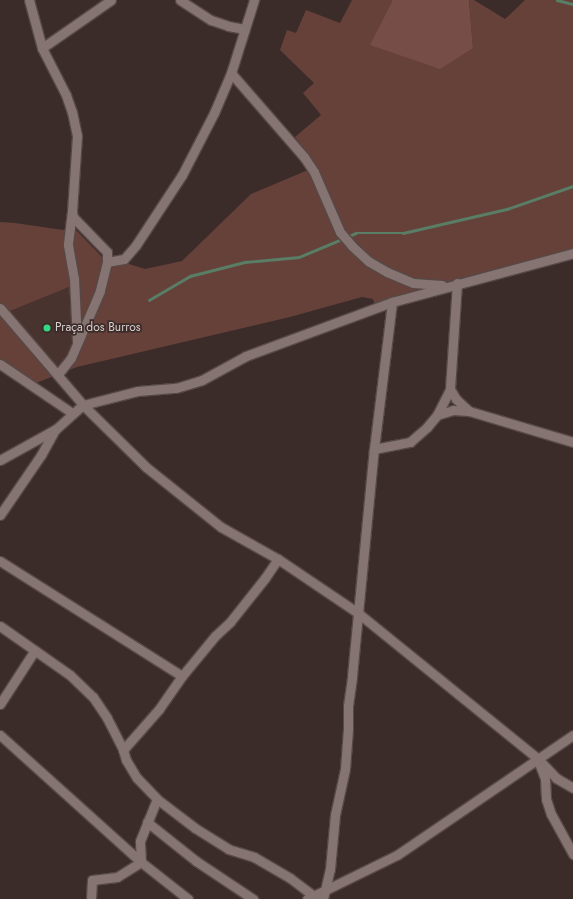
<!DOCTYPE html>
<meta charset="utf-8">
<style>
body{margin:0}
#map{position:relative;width:573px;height:899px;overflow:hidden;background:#3b2c2a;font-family:Jost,sans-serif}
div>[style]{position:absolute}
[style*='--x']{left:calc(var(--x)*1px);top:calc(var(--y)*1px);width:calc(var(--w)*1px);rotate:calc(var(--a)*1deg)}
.built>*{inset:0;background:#49332f}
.green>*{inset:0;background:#65413a}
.forest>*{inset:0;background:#764e47}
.stream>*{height:2.5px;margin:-1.25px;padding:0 1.25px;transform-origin:1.25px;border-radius:1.25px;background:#597d65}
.roads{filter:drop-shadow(1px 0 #564947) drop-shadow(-1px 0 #564947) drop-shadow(0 1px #564947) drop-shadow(0 -1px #564947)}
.minor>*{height:9px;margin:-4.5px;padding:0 4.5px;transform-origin:4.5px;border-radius:4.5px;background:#857471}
.dots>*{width:11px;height:11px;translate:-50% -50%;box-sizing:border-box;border:2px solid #3b2c2a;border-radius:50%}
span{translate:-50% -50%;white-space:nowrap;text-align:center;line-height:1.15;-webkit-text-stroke:3.5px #3b2c2a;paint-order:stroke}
.poi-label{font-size:12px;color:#dad0ce}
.left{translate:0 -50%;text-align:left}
</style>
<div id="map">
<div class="built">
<i style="clip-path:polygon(74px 285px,77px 343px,58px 374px,5px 313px)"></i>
</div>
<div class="green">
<i style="clip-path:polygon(evenodd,352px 0,391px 0,392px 2px,473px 48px,469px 0,474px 0,505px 19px,525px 0,573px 0,573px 253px,376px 308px,373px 299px,362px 297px,290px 317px,77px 367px,31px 385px,0 364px,0 222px,15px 223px,63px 230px,72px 226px,107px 262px,129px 264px,145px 269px,182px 261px,251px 194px,308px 170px,318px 168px,295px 137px,321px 115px,303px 93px,314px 83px,280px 50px,287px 30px,296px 33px,306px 10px,340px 23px,352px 0,74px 285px,77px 343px,58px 374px,5px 313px,74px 285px)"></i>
</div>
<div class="forest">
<i style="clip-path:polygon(391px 0,469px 0,473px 48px,440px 69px,370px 45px,392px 2px)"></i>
</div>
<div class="stream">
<i style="--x:557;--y:0;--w:16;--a:14"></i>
<i style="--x:347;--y:237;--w:10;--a:-24"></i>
<i style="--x:356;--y:233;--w:47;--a:0"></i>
<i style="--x:403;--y:233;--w:107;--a:-13"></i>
<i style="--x:507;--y:209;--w:70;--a:-19.2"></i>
<i style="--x:149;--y:300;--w:48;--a:-30.3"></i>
<i style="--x:190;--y:276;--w:57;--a:-14.3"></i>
<i style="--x:245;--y:262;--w:54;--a:-5.3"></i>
<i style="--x:299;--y:257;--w:47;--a:-22.7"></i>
</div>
<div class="roads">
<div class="minor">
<i style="--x:29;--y:0;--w:50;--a:74.8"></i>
<i style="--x:42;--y:48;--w:53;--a:62.9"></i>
<i style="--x:66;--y:95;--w:18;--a:71"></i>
<i style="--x:72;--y:112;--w:25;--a:78"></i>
<i style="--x:77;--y:136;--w:75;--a:93.8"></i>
<i style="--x:72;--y:211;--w:6;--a:81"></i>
<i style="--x:73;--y:217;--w:49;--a:45.8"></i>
<i style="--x:107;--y:252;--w:10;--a:90"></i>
<i style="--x:107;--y:262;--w:30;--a:104"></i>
<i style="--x:100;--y:291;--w:73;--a:113.4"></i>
<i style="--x:71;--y:358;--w:21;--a:129"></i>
<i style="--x:180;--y:0;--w:37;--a:33"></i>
<i style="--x:211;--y:20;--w:18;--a:19"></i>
<i style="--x:228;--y:26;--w:17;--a:10"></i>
<i style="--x:42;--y:48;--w:84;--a:-34.8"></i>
<i style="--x:231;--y:73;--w:111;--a:49"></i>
<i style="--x:304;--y:157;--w:18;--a:56"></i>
<i style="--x:314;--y:172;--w:65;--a:66.6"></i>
<i style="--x:340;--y:232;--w:18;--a:49"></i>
<i style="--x:352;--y:246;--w:22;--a:43"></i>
<i style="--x:368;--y:261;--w:22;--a:30"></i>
<i style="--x:387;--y:272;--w:28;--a:23"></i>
<i style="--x:413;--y:283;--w:29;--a:4"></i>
<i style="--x:72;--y:211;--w:34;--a:97"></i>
<i style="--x:68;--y:245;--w:34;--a:80"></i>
<i style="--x:74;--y:278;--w:64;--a:87.3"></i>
<i style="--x:107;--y:262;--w:17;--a:-10"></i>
<i style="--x:124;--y:259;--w:18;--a:-49"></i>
<i style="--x:136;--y:245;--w:84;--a:-56.7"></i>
<i style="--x:182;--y:175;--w:70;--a:-62.7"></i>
<i style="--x:214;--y:113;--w:43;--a:-67"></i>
<i style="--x:231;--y:73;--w:77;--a:-72.5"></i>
<i style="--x:457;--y:283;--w:106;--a:93.8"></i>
<i style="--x:450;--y:389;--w:12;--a:59"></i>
<i style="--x:456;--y:399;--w:18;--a:43"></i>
<i style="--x:0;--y:308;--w:128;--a:49.4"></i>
<i style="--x:83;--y:405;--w:88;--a:44.5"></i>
<i style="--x:146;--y:467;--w:96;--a:38.7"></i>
<i style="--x:221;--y:527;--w:65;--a:29.3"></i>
<i style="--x:278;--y:559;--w:97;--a:34"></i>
<i style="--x:358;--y:613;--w:230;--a:39"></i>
<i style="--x:537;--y:758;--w:28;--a:46"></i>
<i style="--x:556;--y:778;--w:20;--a:30"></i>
<i style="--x:0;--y:364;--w:87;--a:34.2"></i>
<i style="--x:437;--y:415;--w:17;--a:-17"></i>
<i style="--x:453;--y:410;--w:16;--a:4"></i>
<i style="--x:469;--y:411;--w:109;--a:16.6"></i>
<i style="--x:374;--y:449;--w:37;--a:-11"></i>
<i style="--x:410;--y:442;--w:23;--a:-41"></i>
<i style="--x:427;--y:427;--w:16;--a:-50"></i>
<i style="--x:437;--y:415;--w:29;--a:-63"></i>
<i style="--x:0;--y:460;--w:64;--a:-29"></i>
<i style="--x:56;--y:429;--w:36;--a:-42"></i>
<i style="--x:83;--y:405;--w:57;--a:-14.3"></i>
<i style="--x:138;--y:391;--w:38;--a:-5"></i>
<i style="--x:176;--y:388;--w:27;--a:-17"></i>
<i style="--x:202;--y:380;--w:50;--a:-28.6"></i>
<i style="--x:246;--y:356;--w:156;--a:-20.3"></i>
<i style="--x:392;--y:302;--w:188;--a:-15.1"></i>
<i style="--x:0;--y:515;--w:73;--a:-55.7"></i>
<i style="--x:41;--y:455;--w:29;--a:-61"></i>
<i style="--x:0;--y:561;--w:215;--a:32.3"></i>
<i style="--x:0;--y:626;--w:85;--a:35"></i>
<i style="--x:70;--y:675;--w:32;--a:44"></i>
<i style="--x:93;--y:697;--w:25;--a:56"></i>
<i style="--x:107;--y:718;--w:36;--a:63"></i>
<i style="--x:123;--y:750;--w:10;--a:73"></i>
<i style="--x:126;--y:760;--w:21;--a:59"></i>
<i style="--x:137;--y:778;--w:29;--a:46"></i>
<i style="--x:157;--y:799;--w:48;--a:37.3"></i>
<i style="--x:195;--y:828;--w:39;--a:32"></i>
<i style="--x:228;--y:849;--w:27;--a:17"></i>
<i style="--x:254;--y:857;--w:42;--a:30.3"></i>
<i style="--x:290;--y:878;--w:30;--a:37"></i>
<i style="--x:0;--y:704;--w:64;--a:-57.1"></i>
<i style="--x:0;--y:735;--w:190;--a:42"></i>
<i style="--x:141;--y:862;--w:60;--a:38.2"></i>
<i style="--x:123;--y:750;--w:55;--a:-48.7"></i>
<i style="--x:159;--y:709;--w:40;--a:-55.1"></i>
<i style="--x:182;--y:676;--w:52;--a:-50.5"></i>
<i style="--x:215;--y:636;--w:21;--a:-43"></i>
<i style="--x:230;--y:622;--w:56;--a:-51.5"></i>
<i style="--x:265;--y:578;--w:23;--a:-56"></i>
<i style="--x:539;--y:763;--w:17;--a:69"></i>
<i style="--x:545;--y:779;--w:20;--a:87"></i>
<i style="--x:546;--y:799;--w:16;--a:72"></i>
<i style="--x:551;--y:814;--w:46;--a:61.2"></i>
<i style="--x:147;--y:822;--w:63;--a:38.5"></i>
<i style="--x:196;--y:861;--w:69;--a:33.7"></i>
<i style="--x:91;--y:899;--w:19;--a:-87"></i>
<i style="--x:92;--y:880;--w:25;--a:-7"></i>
<i style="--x:117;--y:877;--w:28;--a:-32"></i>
<i style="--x:141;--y:862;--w:21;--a:-93"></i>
<i style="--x:140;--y:841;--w:45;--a:-68"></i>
<i style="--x:307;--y:899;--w:100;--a:-26.1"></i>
<i style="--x:397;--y:855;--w:213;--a:-34.3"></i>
<i style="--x:323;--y:899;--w:31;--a:-77"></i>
<i style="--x:330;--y:869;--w:54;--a:-84.7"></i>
<i style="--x:335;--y:815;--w:47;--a:-77.7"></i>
<i style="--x:345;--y:769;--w:40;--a:-85.7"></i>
<i style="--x:348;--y:729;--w:23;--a:-90"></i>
<i style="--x:348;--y:706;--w:30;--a:-82"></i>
<i style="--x:352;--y:676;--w:228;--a:-84.5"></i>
<i style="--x:374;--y:449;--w:148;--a:-83"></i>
</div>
</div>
<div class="dots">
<i style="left:47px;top:328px;background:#32d882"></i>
</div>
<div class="poi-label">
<span class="left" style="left:55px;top:328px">Praça dos Burros</span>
</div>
</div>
